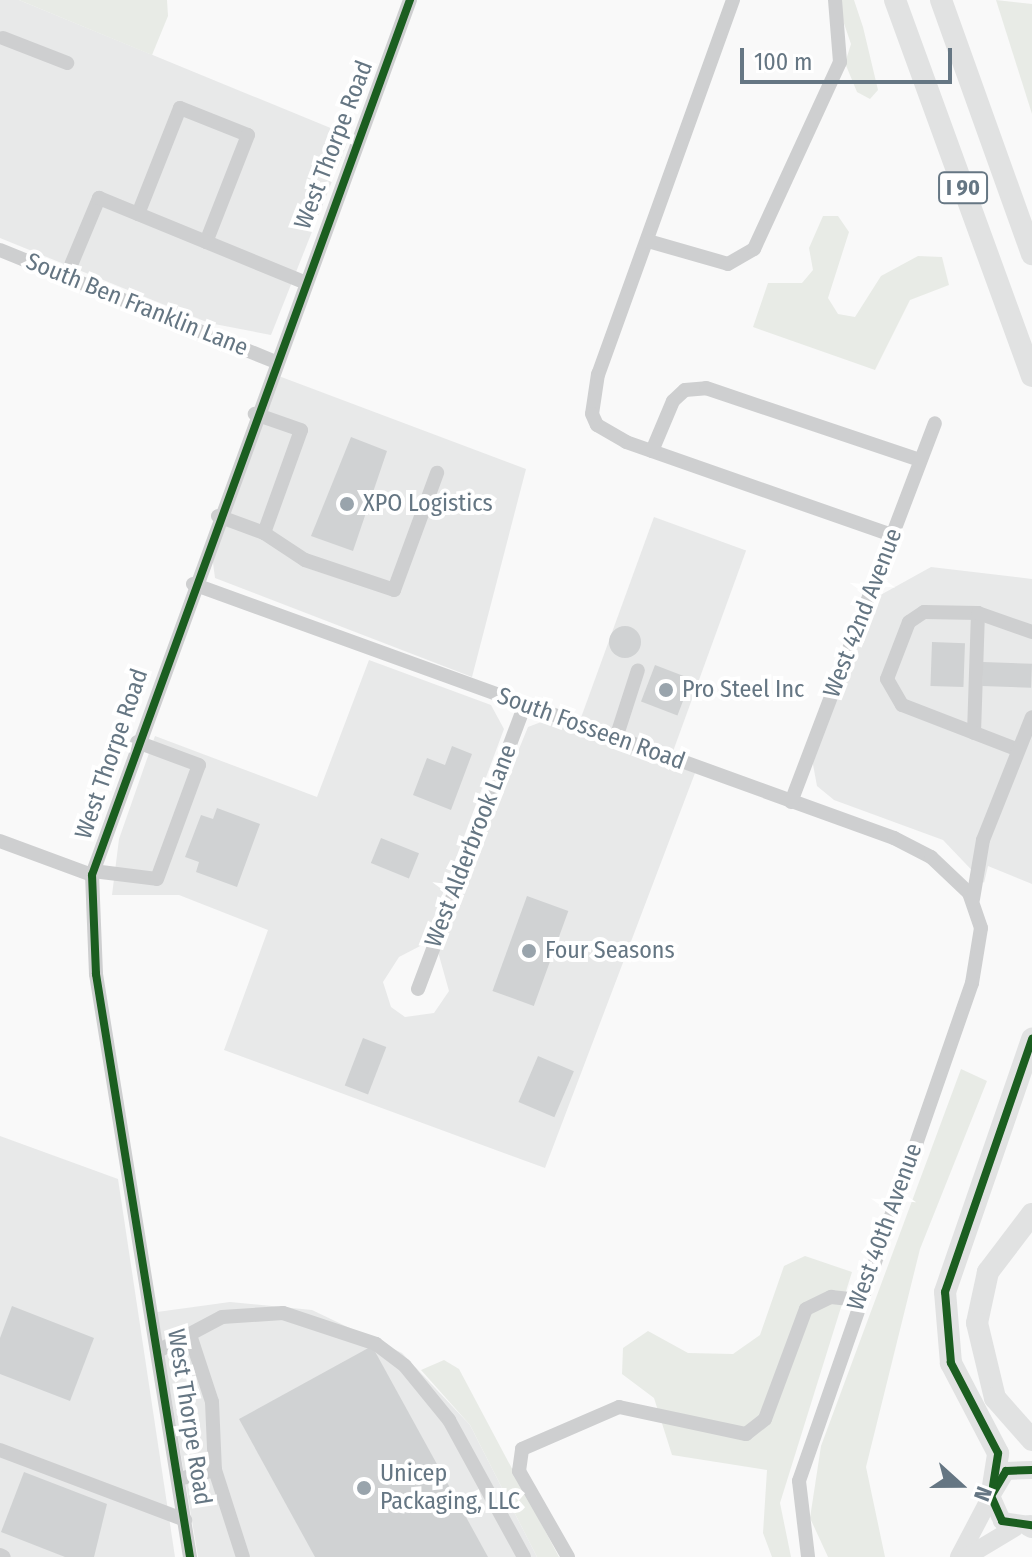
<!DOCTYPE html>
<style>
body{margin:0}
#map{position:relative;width:1032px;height:1557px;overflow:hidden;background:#f9f9f9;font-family:"Fira Sans Condensed",sans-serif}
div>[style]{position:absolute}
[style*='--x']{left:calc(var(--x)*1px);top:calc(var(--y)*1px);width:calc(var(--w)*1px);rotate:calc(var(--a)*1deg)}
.built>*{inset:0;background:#e8e9e9;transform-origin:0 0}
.green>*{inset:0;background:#e8ebe6}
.building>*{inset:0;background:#d0d2d3;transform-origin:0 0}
.round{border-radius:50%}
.minor>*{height:14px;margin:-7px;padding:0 7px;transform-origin:7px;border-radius:7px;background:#cecfd0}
.major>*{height:18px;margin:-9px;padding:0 9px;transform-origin:9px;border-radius:9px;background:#e1e2e2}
.highway>*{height:22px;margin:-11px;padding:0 11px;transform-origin:11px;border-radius:11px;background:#e1e2e2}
.cycleway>*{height:8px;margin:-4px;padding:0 4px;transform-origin:4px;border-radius:4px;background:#1b5e20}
.dots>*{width:22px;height:22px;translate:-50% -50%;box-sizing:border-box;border:4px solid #fff;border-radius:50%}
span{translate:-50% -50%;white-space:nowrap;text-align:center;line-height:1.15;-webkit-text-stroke:8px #fff;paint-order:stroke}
.shield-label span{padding:2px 6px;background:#fff;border:2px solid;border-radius:6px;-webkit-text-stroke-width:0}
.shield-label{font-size:22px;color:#657683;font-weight:700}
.street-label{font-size:24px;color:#657683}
.poi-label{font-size:24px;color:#657683}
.left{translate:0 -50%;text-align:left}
.north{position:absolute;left:920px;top:1445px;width:80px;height:80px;-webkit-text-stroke:6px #fff;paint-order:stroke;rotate:111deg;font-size:22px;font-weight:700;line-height:32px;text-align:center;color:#657683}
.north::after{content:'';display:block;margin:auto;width:28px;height:36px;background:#657683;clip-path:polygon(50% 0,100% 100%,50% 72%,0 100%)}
.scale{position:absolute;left:740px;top:48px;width:212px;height:36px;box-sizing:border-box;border:4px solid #657683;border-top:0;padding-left:10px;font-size:24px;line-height:28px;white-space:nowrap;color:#657683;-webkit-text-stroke:6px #fff;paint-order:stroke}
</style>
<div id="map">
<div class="built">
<i style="clip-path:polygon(0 0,19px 0,350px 136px,271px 335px,209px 323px,0 238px)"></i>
<i style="clip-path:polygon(276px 375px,526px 469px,472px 677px,215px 578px,212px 555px)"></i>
<i style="left:654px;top:517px;width:98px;height:213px;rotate:20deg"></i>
<i style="clip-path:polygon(931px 567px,1032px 579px,1032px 884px,988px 866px,984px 883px,943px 840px,834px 800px,817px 786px,812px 759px,875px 598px)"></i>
<i style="clip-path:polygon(369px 660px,491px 705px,504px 729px,424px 944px,399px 957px,383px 982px,391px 1007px,405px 1017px,434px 1013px,449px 991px,438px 952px,442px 937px,528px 727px,549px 719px,695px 773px,545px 1168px,224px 1050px,268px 930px,179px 895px,112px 895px,119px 839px,155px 736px,317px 797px)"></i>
<i style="clip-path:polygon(0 1136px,118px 1179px,175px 1557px,0 1557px)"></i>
<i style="clip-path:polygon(230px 1302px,312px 1310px,402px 1353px,470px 1425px,537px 1557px,198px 1557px,157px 1312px)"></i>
</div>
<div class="green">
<i style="clip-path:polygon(19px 0,167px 0,168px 16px,152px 55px)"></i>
<i style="clip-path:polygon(836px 0,854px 0,863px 27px,878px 90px,870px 99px,857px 92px,845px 63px,851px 44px)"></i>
<i style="clip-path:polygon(996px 0,1032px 4px,1032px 114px)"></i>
<i style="clip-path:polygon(823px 216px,838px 216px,849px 232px,828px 298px,838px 314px,855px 317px,881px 276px,918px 256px,942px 257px,949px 285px,910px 300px,875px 370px,753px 327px,768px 283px,802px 283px,813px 270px,809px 248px)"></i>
<i style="clip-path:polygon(961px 1069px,987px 1081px,920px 1249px,866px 1467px,885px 1557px,828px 1557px,810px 1518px,821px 1446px)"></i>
<i style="clip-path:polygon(805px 1256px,852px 1272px,780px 1503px,791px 1557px,772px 1557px,763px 1533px,767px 1470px,672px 1455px,654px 1398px,622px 1374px,623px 1348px,648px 1331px,688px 1353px,733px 1354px,760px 1335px,784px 1266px)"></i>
<i style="clip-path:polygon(444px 1360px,459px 1369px,559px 1557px,537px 1557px,470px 1425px,421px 1370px)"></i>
</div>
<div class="building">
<i style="clip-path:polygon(351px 437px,387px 451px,353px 551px,311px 536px)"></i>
<i class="round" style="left:609px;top:626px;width:32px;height:32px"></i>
<i style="left:932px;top:642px;width:33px;height:44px;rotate:2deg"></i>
<i style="left:983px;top:662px;width:49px;height:24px;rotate:2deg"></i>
<i style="left:655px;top:665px;width:39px;height:39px;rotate:21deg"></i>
<i style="clip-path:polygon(452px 746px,472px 754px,451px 810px,413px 795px,427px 758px,445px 765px)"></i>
<i style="clip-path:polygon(217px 808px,260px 824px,237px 887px,196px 872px,199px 862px,185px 857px,201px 815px,213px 819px)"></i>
<i style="left:381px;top:838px;width:41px;height:27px;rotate:22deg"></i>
<i style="left:527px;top:896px;width:44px;height:101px;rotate:20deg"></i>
<i style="left:363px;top:1038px;width:25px;height:51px;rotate:21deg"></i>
<i style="left:538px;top:1056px;width:39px;height:50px;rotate:23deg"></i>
<i style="clip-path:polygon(12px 1306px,94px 1338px,70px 1401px,0 1374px,0 1338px)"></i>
<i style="clip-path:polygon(372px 1346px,488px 1557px,315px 1557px,239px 1419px)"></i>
<i style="clip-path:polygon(24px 1472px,107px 1504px,94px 1557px,65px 1557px,1px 1532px)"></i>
</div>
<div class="minor">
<i style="--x:733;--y:0;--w:398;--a:109.8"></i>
<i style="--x:598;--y:374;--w:40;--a:98.5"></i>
<i style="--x:592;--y:414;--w:12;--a:66"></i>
<i style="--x:597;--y:425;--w:34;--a:30"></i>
<i style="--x:626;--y:442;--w:282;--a:19.3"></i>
<i style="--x:3;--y:38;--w:69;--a:21.3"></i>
<i style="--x:138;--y:214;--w:114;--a:-68.4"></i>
<i style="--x:180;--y:108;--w:73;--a:21.7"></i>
<i style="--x:248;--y:135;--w:115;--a:111.4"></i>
<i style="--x:648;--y:241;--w:83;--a:16"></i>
<i style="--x:728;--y:264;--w:30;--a:-30"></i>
<i style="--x:754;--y:249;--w:206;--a:-65.3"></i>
<i style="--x:840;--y:62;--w:62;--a:-94.6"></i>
<i style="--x:0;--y:250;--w:296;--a:22.1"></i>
<i style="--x:66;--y:277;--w:86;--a:-67.3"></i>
<i style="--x:99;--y:198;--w:222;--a:22.3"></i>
<i style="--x:652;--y:451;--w:54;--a:-67.2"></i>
<i style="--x:673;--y:401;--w:16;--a:-43"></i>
<i style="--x:685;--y:390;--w:21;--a:-5"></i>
<i style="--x:706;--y:388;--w:226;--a:18.6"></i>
<i style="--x:218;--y:516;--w:49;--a:20.3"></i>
<i style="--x:264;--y:533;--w:109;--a:-70.2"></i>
<i style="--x:301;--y:430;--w:49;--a:-160.8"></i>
<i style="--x:264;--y:533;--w:49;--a:33.4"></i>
<i style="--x:305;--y:560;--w:94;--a:18.6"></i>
<i style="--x:394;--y:590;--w:125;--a:-69.8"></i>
<i style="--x:193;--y:584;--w:746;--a:19.92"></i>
<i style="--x:894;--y:838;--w:42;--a:27.2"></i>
<i style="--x:931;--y:857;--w:52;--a:43.5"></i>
<i style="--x:969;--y:893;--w:37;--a:71"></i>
<i style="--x:981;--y:928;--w:56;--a:99.3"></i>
<i style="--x:972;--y:983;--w:527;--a:109.16"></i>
<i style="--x:799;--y:1481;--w:77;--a:83.2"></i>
<i style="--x:974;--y:733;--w:120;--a:-88.1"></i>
<i style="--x:616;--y:738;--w:71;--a:-72.1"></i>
<i style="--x:1016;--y:749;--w:122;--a:-158.9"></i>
<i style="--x:902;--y:705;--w:30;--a:-120"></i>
<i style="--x:887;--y:679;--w:61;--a:-68.9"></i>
<i style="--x:909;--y:622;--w:18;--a:-34"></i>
<i style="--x:924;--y:612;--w:54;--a:1.1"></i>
<i style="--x:978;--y:613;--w:57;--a:19.4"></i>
<i style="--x:791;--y:802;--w:405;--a:-69.2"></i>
<i style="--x:0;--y:841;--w:98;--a:20.3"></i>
<i style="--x:93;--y:871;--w:64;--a:7.1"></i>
<i style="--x:157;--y:879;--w:121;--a:-69.8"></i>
<i style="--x:199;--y:765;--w:66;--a:-159.6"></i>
<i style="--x:973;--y:899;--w:60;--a:-80.4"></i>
<i style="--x:983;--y:840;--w:132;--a:-68.3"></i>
<i style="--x:418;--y:989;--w:304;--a:-69.4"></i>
<i style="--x:191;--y:1338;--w:67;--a:71.8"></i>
<i style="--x:212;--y:1402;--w:68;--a:87.5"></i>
<i style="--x:215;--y:1470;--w:91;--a:72.2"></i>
<i style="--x:158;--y:1351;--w:72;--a:-28"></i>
<i style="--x:222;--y:1317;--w:61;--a:-3.8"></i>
<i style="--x:283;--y:1313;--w:98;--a:18.4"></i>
<i style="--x:376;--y:1344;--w:36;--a:37"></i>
<i style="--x:405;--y:1366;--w:70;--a:50.8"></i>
<i style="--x:449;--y:1420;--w:156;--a:61.3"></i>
<i style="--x:0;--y:1450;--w:198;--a:20.7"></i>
<i style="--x:179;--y:1479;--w:37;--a:-14"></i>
<i style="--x:0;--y:1555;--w:4;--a:27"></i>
<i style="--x:190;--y:1557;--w:591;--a:-99.16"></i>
<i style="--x:96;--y:974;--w:99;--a:-92.3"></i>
<i style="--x:92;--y:875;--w:931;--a:-70.03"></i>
<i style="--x:568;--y:1557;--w:99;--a:-119.7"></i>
<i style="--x:519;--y:1471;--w:22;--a:-82"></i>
<i style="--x:522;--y:1449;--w:106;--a:-23.4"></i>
<i style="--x:619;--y:1407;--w:130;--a:12"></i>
<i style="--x:746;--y:1434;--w:24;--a:-38"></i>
<i style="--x:765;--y:1419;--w:117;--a:-69.6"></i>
<i style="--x:806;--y:1309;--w:28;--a:-26"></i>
<i style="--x:831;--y:1297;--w:28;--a:6"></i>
</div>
<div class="major">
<i style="--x:1032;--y:1470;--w:26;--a:178"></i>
<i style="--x:1006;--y:1471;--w:29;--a:121"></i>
<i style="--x:991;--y:1496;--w:27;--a:66"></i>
<i style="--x:1002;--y:1521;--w:30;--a:8"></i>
<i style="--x:959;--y:1557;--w:69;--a:-62.3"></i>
<i style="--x:966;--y:1557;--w:58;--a:-31"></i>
</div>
<div class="highway">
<i style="--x:895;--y:0;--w:400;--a:70"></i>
<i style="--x:941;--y:0;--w:270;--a:70.3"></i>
<i style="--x:1032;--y:1214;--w:73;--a:127.2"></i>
<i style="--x:988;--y:1272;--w:52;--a:102.2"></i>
<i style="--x:977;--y:1323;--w:77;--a:76.5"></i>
<i style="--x:995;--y:1398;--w:56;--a:48.6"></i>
<i style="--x:993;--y:1486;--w:33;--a:-81"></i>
<i style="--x:998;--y:1453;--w:102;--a:-117.6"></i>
<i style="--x:951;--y:1363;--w:71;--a:-94.8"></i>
<i style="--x:945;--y:1292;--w:268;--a:-71"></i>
<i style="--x:1030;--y:1526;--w:2;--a:27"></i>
</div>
<div class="cycleway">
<i style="--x:1032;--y:1470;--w:26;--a:178"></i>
<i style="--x:1006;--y:1471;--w:29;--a:121"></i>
<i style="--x:991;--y:1496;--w:27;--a:66"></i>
<i style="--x:1002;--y:1521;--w:30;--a:8"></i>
<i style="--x:993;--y:1486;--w:33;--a:-81"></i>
<i style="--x:998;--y:1453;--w:102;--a:-117.6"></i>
<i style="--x:951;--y:1363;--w:71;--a:-94.8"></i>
<i style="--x:945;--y:1292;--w:268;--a:-71"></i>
<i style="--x:190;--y:1557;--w:591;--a:-99.16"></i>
<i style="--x:96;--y:974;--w:99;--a:-92.3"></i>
<i style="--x:92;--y:875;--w:931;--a:-70.03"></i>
</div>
<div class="dots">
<i style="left:347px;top:504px;background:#99a4ac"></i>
<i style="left:666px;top:690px;background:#99a4ac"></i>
<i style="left:529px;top:951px;background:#99a4ac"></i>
<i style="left:364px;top:1488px;background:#99a4ac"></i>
</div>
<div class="shield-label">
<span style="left:963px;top:188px">I 90</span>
</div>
<div class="street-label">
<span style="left:334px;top:145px;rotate:-69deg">West Thorpe Road</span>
<span style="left:137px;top:305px;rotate:22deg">South Ben Franklin Lane</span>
<span style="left:863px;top:613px;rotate:-69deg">West 42nd Avenue</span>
<span style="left:591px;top:729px;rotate:20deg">South Fosseen Road</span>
<span style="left:112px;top:754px;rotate:-71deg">West Thorpe Road</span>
<span style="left:471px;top:846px;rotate:-69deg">West Alderbrook Lane</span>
<span style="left:885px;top:1227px;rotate:-70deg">West 40th Avenue</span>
<span style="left:189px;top:1417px;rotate:81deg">West Thorpe Road</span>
</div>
<div class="poi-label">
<span class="left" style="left:363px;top:504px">XPO Logistics</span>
<span class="left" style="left:682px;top:690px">Pro Steel Inc</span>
<span class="left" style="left:545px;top:951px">Four Seasons</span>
<span class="left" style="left:380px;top:1488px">Unicep<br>Packaging, LLC</span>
</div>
<div class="north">N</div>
<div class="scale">100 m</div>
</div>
